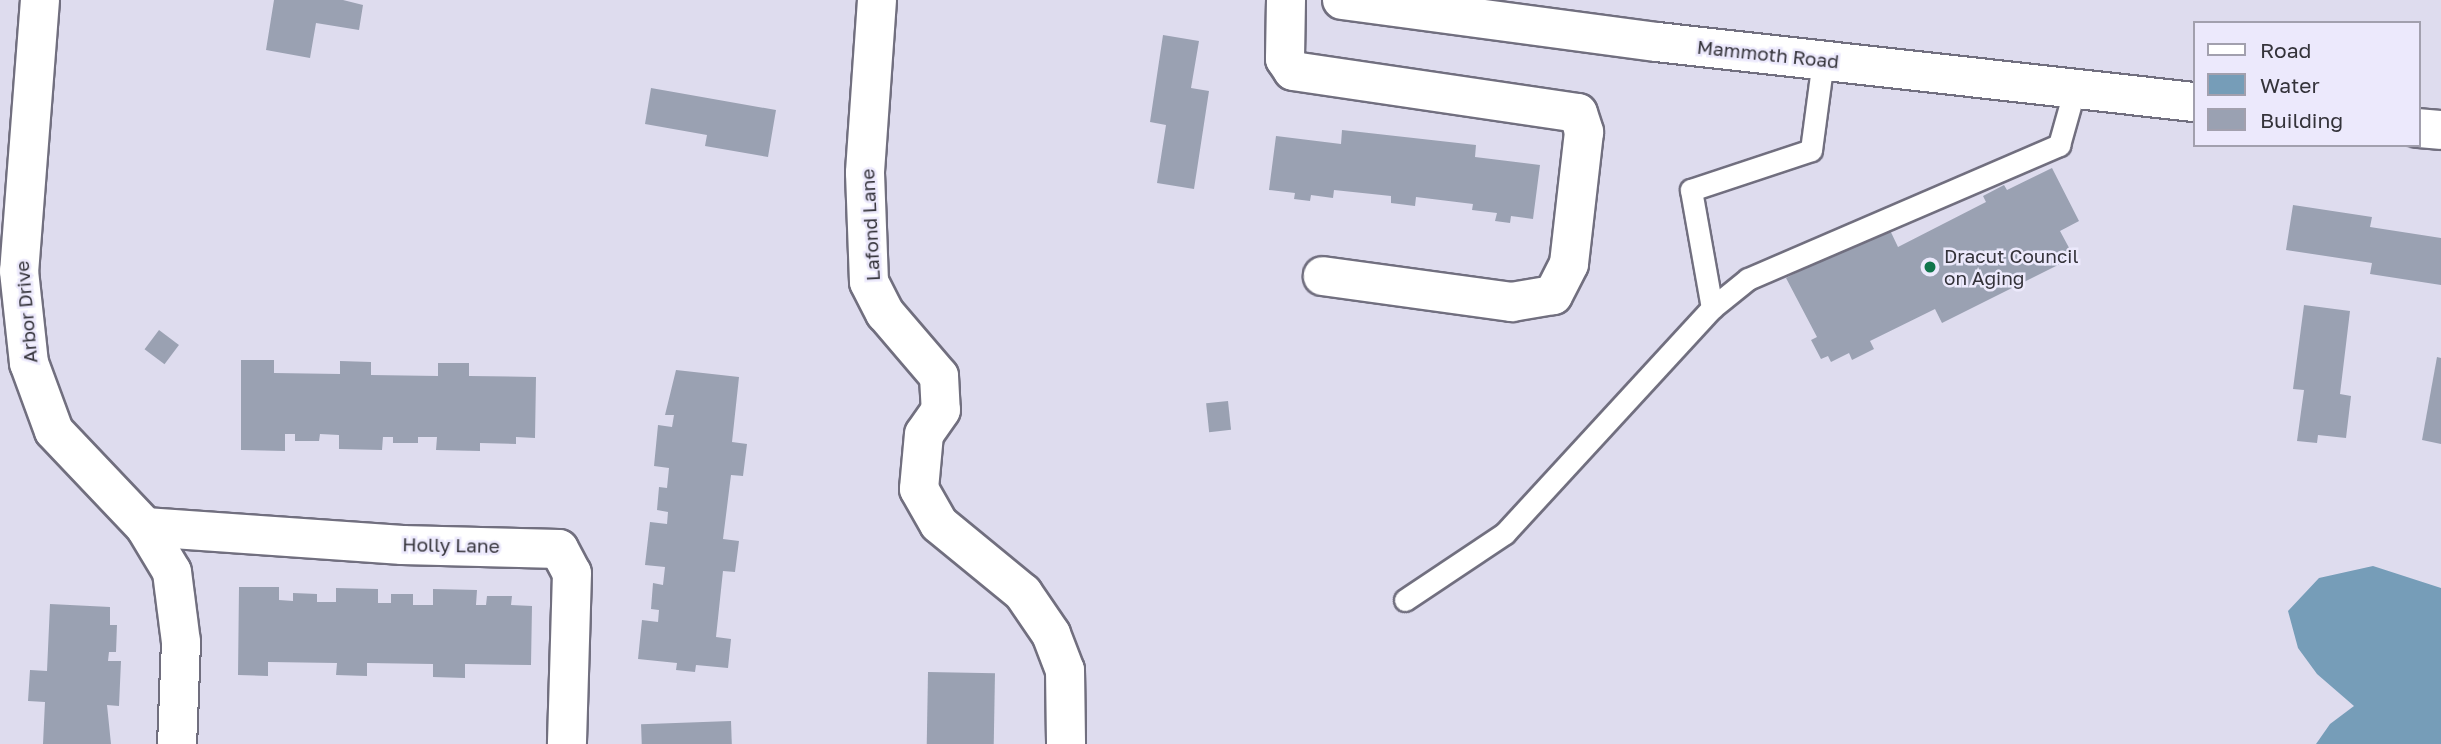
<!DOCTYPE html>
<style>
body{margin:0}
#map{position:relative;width:2441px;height:744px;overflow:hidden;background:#dedcee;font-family:"Golos Text",sans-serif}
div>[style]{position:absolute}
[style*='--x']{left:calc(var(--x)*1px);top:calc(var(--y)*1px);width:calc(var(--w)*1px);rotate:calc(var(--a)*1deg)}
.water>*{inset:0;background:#769db8}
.building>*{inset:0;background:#9aa1b2;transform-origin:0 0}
.roads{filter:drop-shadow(2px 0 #716f7f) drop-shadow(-2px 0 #716f7f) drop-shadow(0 2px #716f7f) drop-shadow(0 -2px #716f7f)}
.lane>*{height:21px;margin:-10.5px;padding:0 10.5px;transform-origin:10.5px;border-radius:10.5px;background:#fff}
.street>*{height:38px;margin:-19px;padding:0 19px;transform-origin:19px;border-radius:19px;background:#fff}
.secondary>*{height:38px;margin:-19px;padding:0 19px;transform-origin:19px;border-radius:19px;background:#fff}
.dots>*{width:19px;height:19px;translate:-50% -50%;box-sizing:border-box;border:4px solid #ece9fc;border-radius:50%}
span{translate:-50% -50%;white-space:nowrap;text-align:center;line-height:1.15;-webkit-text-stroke:5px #ece9fc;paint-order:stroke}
.street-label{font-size:19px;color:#34333a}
.poi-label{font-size:19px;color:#34333a}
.left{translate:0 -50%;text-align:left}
.legend{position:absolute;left:2193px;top:21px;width:228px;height:126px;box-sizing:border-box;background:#ece9fc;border:2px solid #a2a0ae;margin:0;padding:9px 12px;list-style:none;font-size:21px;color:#34333a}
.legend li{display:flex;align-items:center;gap:14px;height:35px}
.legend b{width:35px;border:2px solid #a2a0ae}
</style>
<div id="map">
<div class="water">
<i style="clip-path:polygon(2373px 566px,2441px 588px,2441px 744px,2316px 744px,2330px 724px,2354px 706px,2317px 674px,2298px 648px,2288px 611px,2319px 578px)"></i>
</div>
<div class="building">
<i style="clip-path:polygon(274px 0,343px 0,363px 5px,359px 30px,316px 23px,310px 58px,266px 50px)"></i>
<i style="clip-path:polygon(1163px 35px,1199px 41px,1191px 88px,1209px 91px,1194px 189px,1157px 183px,1166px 125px,1150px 122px)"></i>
<i style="clip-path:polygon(651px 88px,776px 110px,768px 157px,705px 146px,707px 135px,645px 124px)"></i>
<i style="clip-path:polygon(1342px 130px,1476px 145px,1475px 157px,1540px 165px,1533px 219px,1511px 216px,1510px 223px,1495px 221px,1497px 213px,1472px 210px,1473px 204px,1416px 197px,1415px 206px,1391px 203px,1391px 196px,1334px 190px,1333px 198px,1311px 195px,1310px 201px,1294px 199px,1295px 193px,1269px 190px,1276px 136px,1341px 144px)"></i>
<i style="clip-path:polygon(2052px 168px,2079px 221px,2060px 231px,2074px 257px,1942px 323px,1935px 309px,1870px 341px,1874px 349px,1852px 360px,1849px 353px,1831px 362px,1828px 356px,1821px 359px,1811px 340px,1817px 337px,1786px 278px,1888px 226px,1898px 247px,1986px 202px,1983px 196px,2004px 185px,2007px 190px)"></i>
<i style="clip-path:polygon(2293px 205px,2372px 217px,2370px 227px,2441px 238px,2441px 285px,2370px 274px,2372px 263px,2286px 250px)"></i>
<i style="clip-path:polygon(2304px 305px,2350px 311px,2340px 394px,2351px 396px,2346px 438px,2318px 435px,2317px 443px,2297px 441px,2304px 390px,2293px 389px)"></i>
<i style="left:159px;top:330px;width:25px;height:24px;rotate:37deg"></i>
<i style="clip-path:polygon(2437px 357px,2441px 358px,2441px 444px,2422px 440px)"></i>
<i style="clip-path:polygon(241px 360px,274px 360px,274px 373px,340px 374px,340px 361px,371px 362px,371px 375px,438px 376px,438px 363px,469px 363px,469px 376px,536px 377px,535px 438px,516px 437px,516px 444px,480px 443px,480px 451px,436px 450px,437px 437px,418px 437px,418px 443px,393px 443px,393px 437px,383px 437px,382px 450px,339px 449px,339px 435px,320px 434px,319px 441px,295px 441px,295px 434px,285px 434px,285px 451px,241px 450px)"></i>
<i style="clip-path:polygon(676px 370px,739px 377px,732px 442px,747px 444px,743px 476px,731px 475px,723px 539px,739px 541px,735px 572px,723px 571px,716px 637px,731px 639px,728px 668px,696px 665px,695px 672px,676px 670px,677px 663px,638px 659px,642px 620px,658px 622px,659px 610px,651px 609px,653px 583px,663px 585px,665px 567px,645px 565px,650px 522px,667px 524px,668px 512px,657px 510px,659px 487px,667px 488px,669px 468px,654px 466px,658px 425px,672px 427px,674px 415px,665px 415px)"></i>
<i style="left:1228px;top:401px;width:29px;height:22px;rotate:84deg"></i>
<i style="clip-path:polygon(239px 587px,279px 587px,279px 600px,293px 601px,293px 593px,317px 594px,317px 602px,336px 602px,336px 588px,378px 589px,378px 603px,391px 603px,391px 594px,413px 594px,413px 605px,433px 605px,433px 589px,477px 590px,476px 605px,486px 605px,487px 596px,512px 596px,511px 605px,532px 606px,531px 665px,465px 664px,465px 678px,433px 677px,433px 664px,367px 663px,367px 676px,336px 675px,337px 663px,268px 662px,268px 676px,238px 675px)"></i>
<i style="clip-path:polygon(50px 604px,110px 607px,110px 625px,117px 625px,116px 652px,109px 652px,108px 661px,121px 661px,119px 706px,107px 705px,111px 744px,43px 744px,45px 702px,28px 701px,30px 670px,47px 671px)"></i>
<i style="left:928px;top:672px;width:67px;height:72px;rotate:1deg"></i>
<i style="left:731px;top:721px;width:23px;height:90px;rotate:88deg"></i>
</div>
<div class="roads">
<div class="lane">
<i style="--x:1712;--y:308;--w:120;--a:-100.1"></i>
<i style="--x:1691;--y:190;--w:126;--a:-18.4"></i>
<i style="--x:1811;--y:150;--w:91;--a:-82.4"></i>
<i style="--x:1405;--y:600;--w:120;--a:-33.8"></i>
<i style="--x:1505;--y:533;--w:306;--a:-47.4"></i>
<i style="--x:1712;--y:308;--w:46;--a:-38.9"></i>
<i style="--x:1748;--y:279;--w:339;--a:-23.3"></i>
<i style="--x:2059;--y:145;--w:59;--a:-74.3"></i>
</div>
<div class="street">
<i style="--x:40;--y:0;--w:272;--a:94.4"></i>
<i style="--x:19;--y:271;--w:93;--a:83.8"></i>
<i style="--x:29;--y:363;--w:72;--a:69.8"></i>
<i style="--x:54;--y:431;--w:132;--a:46.5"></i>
<i style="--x:145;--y:527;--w:52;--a:59"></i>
<i style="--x:172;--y:572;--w:71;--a:82.7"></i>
<i style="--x:181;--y:642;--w:102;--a:92.2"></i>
<i style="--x:877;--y:0;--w:173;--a:94"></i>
<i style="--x:865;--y:173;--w:109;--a:87.9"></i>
<i style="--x:869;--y:282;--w:35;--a:63"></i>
<i style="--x:885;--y:313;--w:83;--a:49.4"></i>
<i style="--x:939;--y:376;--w:34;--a:87"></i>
<i style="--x:941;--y:410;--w:29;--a:125"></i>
<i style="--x:924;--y:434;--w:55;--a:95.2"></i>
<i style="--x:919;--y:489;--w:40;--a:60.3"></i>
<i style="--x:939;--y:524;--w:109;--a:39.4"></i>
<i style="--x:1023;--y:593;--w:50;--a:55.7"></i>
<i style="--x:1051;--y:634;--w:39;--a:69"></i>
<i style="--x:1065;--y:670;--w:74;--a:89.2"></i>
<i style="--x:1286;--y:0;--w:59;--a:91"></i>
<i style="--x:1285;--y:59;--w:14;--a:56"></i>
<i style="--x:1293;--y:71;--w:288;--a:8.4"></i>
<i style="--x:1578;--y:113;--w:20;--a:72"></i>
<i style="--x:1584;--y:132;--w:133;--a:96.5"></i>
<i style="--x:1569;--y:264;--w:35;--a:117"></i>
<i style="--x:1553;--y:295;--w:42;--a:170.3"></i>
<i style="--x:1512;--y:302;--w:191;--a:-172.2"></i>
<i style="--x:145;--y:527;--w:258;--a:4"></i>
<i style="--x:402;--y:545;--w:157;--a:1.5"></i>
<i style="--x:559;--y:549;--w:27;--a:62"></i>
<i style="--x:572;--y:573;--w:171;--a:91.7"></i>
</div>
<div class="secondary">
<i style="--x:1342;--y:0;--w:318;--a:7.6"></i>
<i style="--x:1657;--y:42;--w:540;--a:6.38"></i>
<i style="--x:2418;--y:128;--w:23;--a:5"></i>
</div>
</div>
<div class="dots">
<i style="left:1930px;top:267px;background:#10754c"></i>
</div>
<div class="street-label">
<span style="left:1768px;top:54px;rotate:6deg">Mammoth Road</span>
<span style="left:870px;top:225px;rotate:-93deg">Lafond Lane</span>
<span style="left:26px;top:312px;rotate:-95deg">Arbor Drive</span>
<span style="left:451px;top:545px;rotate:1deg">Holly Lane</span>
</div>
<div class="poi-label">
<span class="left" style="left:1944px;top:267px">Dracut Council<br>on Aging</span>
</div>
<ul class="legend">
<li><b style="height:9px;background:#fff"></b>Road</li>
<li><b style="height:19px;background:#769db8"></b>Water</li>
<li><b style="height:19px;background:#9aa1b2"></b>Building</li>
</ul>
</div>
